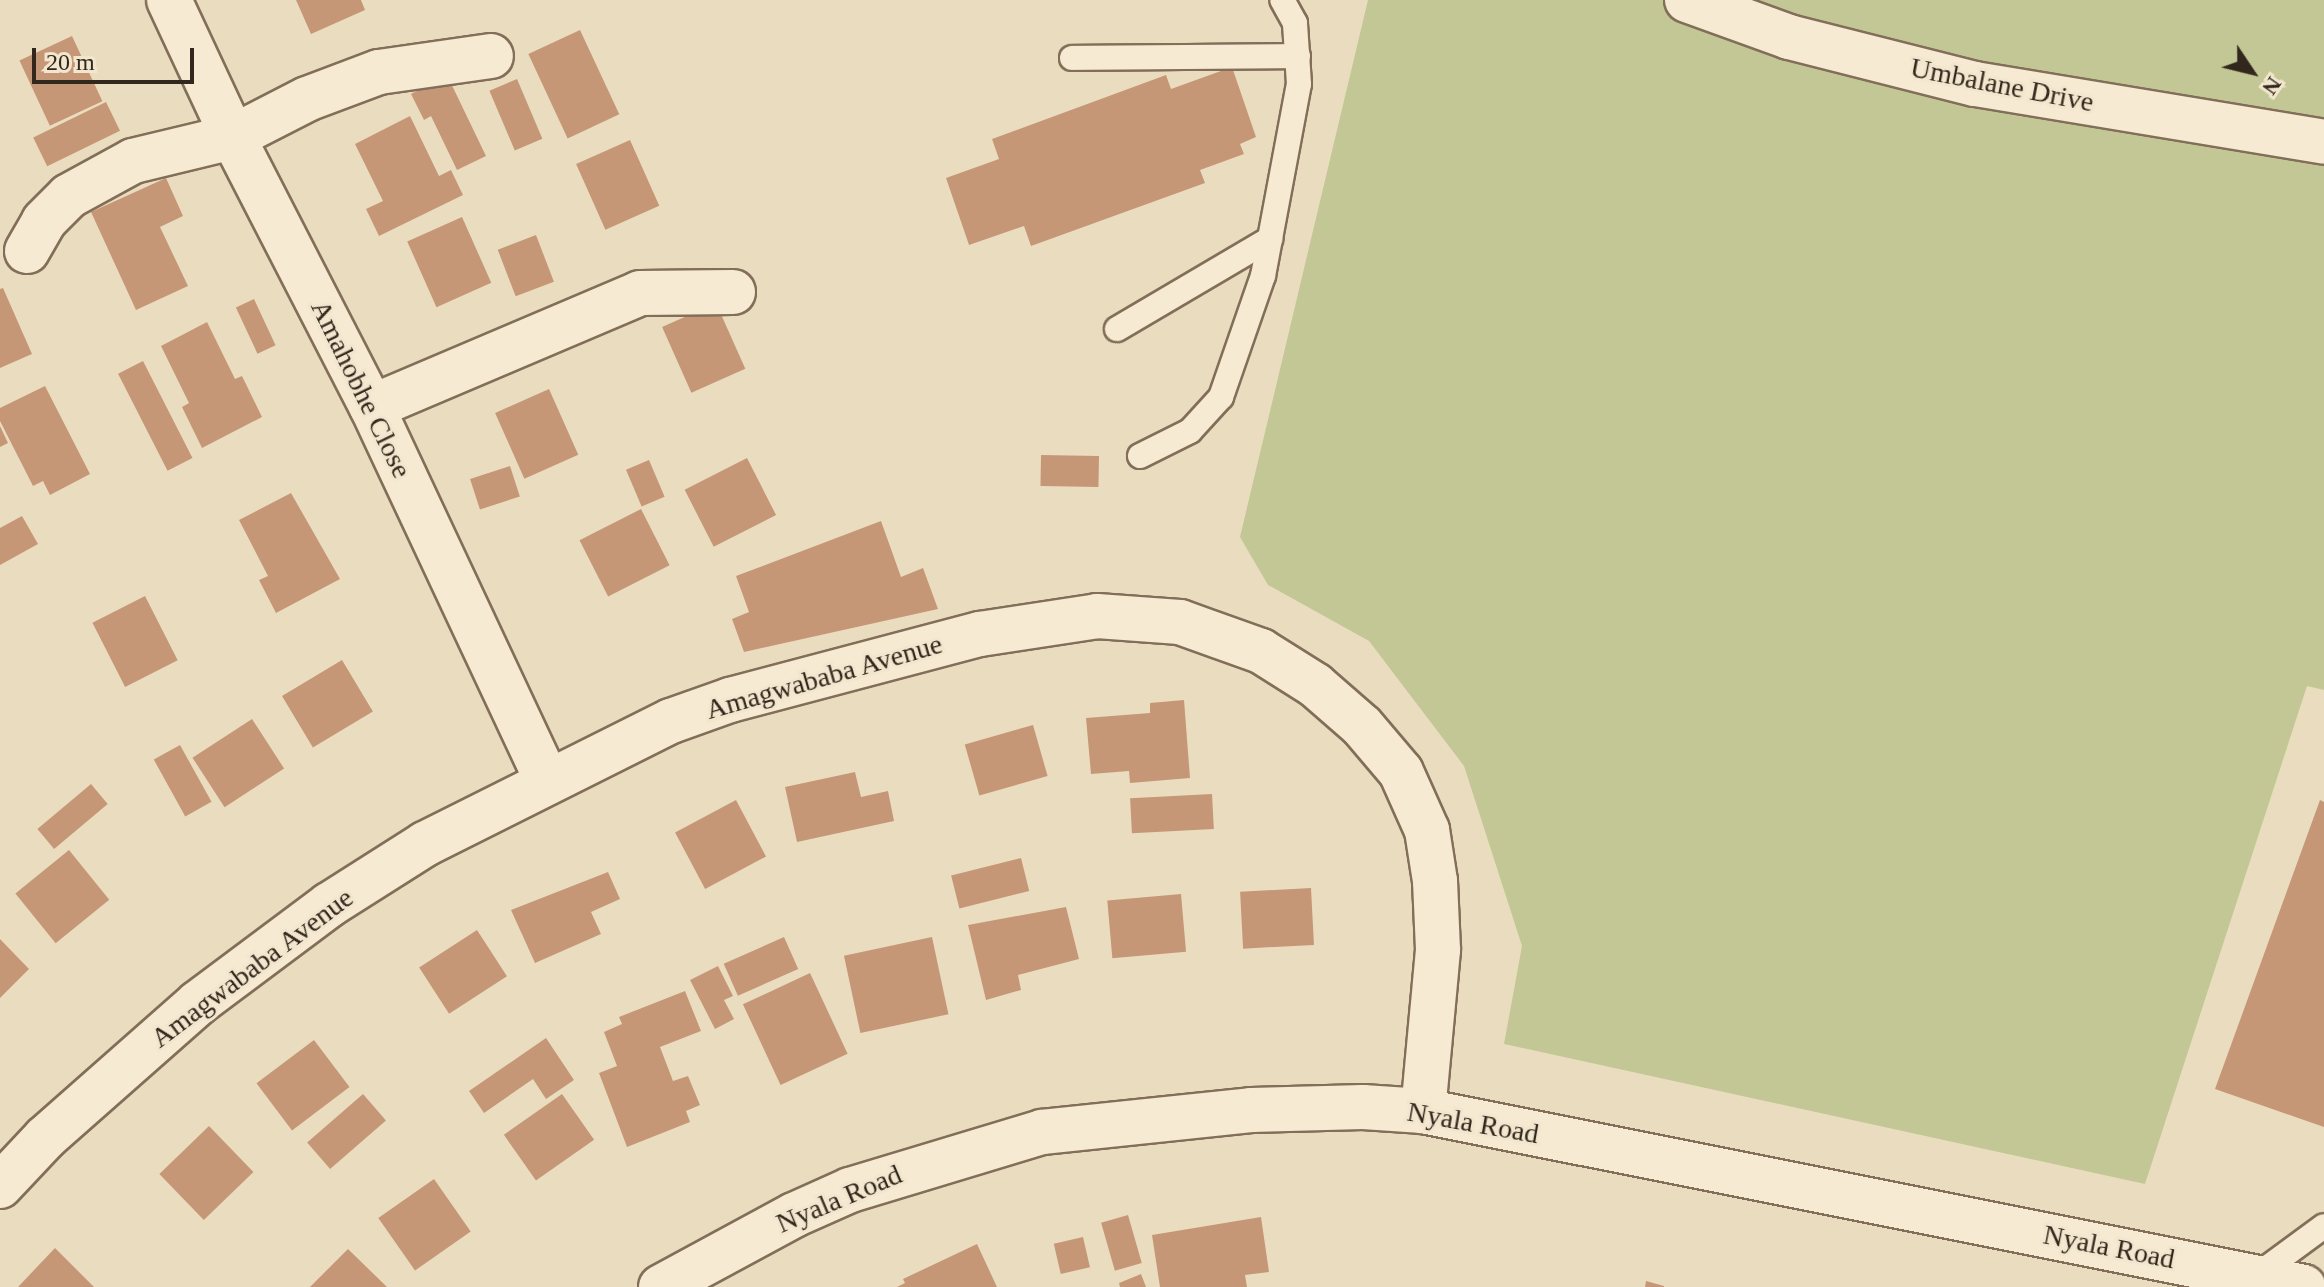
<!DOCTYPE html>
<style>
body{margin:0}
#map{position:relative;width:2324px;height:1287px;overflow:hidden;background:#eaddbf;font-family:"Times New Roman",serif}
div>[style]{position:absolute}
[style*='--x']{left:calc(var(--x)*1px);top:calc(var(--y)*1px);width:calc(var(--w)*1px);rotate:calc(var(--a)*1deg)}
.green>*{inset:0;background:#c2c795}
.building>*{inset:0;background:#c69777;transform-origin:0 0}
.roads{filter:drop-shadow(2px 0 #826e59) drop-shadow(-2px 0 #826e59) drop-shadow(0 2px #826e59) drop-shadow(0 -2px #826e59)}
.service>*{height:24px;margin:-12px;padding:0 12px;transform-origin:12px;border-radius:12px;background:#f6ead2}
.minor>*{height:44px;margin:-22px;padding:0 22px;transform-origin:22px;border-radius:22px;background:#f6ead2}
.tertiary>*{height:44px;margin:-22px;padding:0 22px;transform-origin:22px;border-radius:22px;background:#f6ead2}
span{translate:-50% -50%;white-space:nowrap;text-align:center;line-height:1.15;-webkit-text-stroke:6px #f2e7ce;paint-order:stroke}
.street-label{font-size:28px;color:#32271c}
.north{position:absolute;left:2212px;top:32px;width:80px;height:80px;-webkit-text-stroke:6px #f2e7ce;paint-order:stroke;rotate:125deg;font-size:22px;font-weight:700;line-height:32px;text-align:center;color:#32271c}
.north::after{content:'';display:block;margin:auto;width:28px;height:36px;background:#32271c;clip-path:polygon(50% 0,100% 100%,50% 72%,0 100%)}
.scale{position:absolute;left:32px;top:48px;width:162px;height:36px;box-sizing:border-box;border:4px solid #32271c;border-top:0;padding-left:10px;font-size:24px;line-height:28px;white-space:nowrap;color:#32271c;-webkit-text-stroke:6px #f2e7ce;paint-order:stroke}
</style>
<div id="map">
<div class="green">
<i style="clip-path:polygon(1368px 0,2324px 0,2324px 690px,2307px 686px,2145px 1184px,1504px 1044px,1522px 946px,1464px 766px,1369px 641px,1268px 585px,1240px 537px)"></i>
</div>
<div class="building">
<i style="clip-path:polygon(296px 0,361px 0,365px 10px,311px 34px)"></i>
<i style="left:580px;top:30px;width:93px;height:57px;rotate:65deg"></i>
<i style="left:72px;top:36px;width:72px;height:58px;rotate:65deg"></i>
<i style="clip-path:polygon(1232px 67px,1256px 137px,1240px 144px,1244px 154px,1200px 170px,1205px 183px,1031px 246px,1024px 226px,969px 245px,946px 178px,999px 159px,992px 139px,1166px 75px,1171px 89px)"></i>
<i style="clip-path:polygon(447px 75px,486px 156px,457px 170px,431px 116px,424px 120px,411px 94px)"></i>
<i style="left:517px;top:79px;width:65px;height:30px;rotate:67deg"></i>
<i style="left:106px;top:102px;width:32px;height:81px;rotate:64deg"></i>
<i style="clip-path:polygon(410px 116px,439px 176px,451px 170px,463px 195px,379px 236px,366px 209px,383px 201px,355px 144px)"></i>
<i style="left:630px;top:140px;width:72px;height:59px;rotate:66deg"></i>
<i style="clip-path:polygon(166px 178px,183px 216px,160px 227px,188px 286px,136px 310px,91px 212px)"></i>
<i style="left:462px;top:217px;width:72px;height:60px;rotate:66deg"></i>
<i style="left:536px;top:235px;width:50px;height:41px;rotate:69deg"></i>
<i style="clip-path:polygon(3px 288px,32px 354px,0 368px,0 289px)"></i>
<i style="left:254px;top:299px;width:51px;height:20px;rotate:65deg"></i>
<i style="left:716px;top:303px;width:72px;height:59px;rotate:66deg"></i>
<i style="clip-path:polygon(207px 322px,235px 379px,242px 376px,262px 417px,202px 448px,182px 407px,189px 403px,161px 346px)"></i>
<i style="left:143px;top:361px;width:109px;height:28px;rotate:63deg"></i>
<i style="clip-path:polygon(45px 386px,90px 474px,50px 495px,43px 481px,33px 486px,0 421px,0 408px)"></i>
<i style="left:549px;top:389px;width:72px;height:59px;rotate:66deg"></i>
<i style="clip-path:polygon(0 426px,8px 443px,0 447px)"></i>
<i style="left:1041px;top:455px;width:58px;height:31px;rotate:1deg"></i>
<i style="left:747px;top:458px;width:64px;height:70px;rotate:63deg"></i>
<i style="left:649px;top:460px;width:40px;height:25px;rotate:67deg"></i>
<i style="left:510px;top:466px;width:32px;height:42px;rotate:72deg"></i>
<i style="clip-path:polygon(291px 493px,340px 579px,276px 613px,259px 580px,268px 576px,239px 520px)"></i>
<i style="left:641px;top:509px;width:63px;height:69px;rotate:63deg"></i>
<i style="clip-path:polygon(22px 516px,38px 544px,0 565px,0 528px)"></i>
<i style="clip-path:polygon(881px 521px,901px 577px,923px 568px,938px 609px,744px 652px,732px 619px,749px 612px,736px 576px)"></i>
<i style="left:145px;top:596px;width:72px;height:59px;rotate:63deg"></i>
<i style="left:342px;top:660px;width:60px;height:70px;rotate:59deg"></i>
<i style="clip-path:polygon(1184px 700px,1190px 778px,1130px 783px,1129px 771px,1091px 774px,1086px 718px,1150px 713px,1150px 703px)"></i>
<i style="left:252px;top:719px;width:59px;height:71px;rotate:57deg"></i>
<i style="left:1033px;top:725px;width:53px;height:71px;rotate:74deg"></i>
<i style="left:180px;top:745px;width:65px;height:30px;rotate:61deg"></i>
<i style="clip-path:polygon(855px 772px,861px 797px,888px 791px,894px 821px,797px 842px,785px 787px)"></i>
<i style="left:91px;top:784px;width:26px;height:70px;rotate:50deg"></i>
<i style="left:1212px;top:794px;width:35px;height:82px;rotate:87deg"></i>
<i style="left:736px;top:800px;width:64px;height:69px;rotate:62deg"></i>
<i style="clip-path:polygon(2320px 800px,2324px 802px,2324px 1127px,2215px 1089px)"></i>
<i style="left:69px;top:850px;width:64px;height:69px;rotate:51deg"></i>
<i style="left:1021px;top:858px;width:34px;height:72px;rotate:76deg"></i>
<i style="clip-path:polygon(608px 872px,620px 899px,591px 912px,601px 934px,535px 963px,511px 910px)"></i>
<i style="left:1311px;top:888px;width:57px;height:71px;rotate:87deg"></i>
<i style="left:1181px;top:894px;width:58px;height:74px;rotate:85deg"></i>
<i style="clip-path:polygon(1066px 907px,1079px 959px,1018px 975px,1021px 990px,986px 1000px,968px 925px)"></i>
<i style="left:477px;top:930px;width:55px;height:69px;rotate:57deg"></i>
<i style="left:784px;top:937px;width:35px;height:66px;rotate:66deg"></i>
<i style="left:932px;top:937px;width:79px;height:90px;rotate:78deg"></i>
<i style="clip-path:polygon(0 939px,29px 969px,0 998px)"></i>
<i style="clip-path:polygon(718px 966px,733px 996px,724px 1000px,734px 1019px,715px 1029px,690px 980px)"></i>
<i style="left:810px;top:973px;width:89px;height:74px;rotate:65deg"></i>
<i style="clip-path:polygon(685px 991px,701px 1031px,660px 1047px,673px 1081px,688px 1076px,700px 1105px,686px 1111px,690px 1122px,627px 1147px,599px 1073px,617px 1066px,604px 1032px,622px 1024px,619px 1017px)"></i>
<i style="clip-path:polygon(546px 1038px,574px 1080px,546px 1099px,533px 1079px,484px 1113px,469px 1091px)"></i>
<i style="left:314px;top:1040px;width:59px;height:72px;rotate:53deg"></i>
<i style="left:363px;top:1094px;width:35px;height:74px;rotate:49deg"></i>
<i style="left:562px;top:1094px;width:56px;height:71px;rotate:55deg"></i>
<i style="left:209px;top:1126px;width:64px;height:69px;rotate:46deg"></i>
<i style="left:434px;top:1179px;width:64px;height:68px;rotate:55deg"></i>
<i style="left:1128px;top:1215px;width:50px;height:28px;rotate:74deg"></i>
<i style="clip-path:polygon(1261px 1217px,1269px 1272px,1245px 1275px,1247px 1287px,1160px 1287px,1152px 1235px)"></i>
<i style="left:1083px;top:1237px;width:31px;height:30px;rotate:77deg"></i>
<i style="clip-path:polygon(977px 1244px,997px 1287px,897px 1287px,905px 1283px,903px 1279px)"></i>
<i style="clip-path:polygon(55px 1248px,94px 1287px,18px 1287px)"></i>
<i style="clip-path:polygon(348px 1249px,387px 1287px,310px 1287px)"></i>
<i style="clip-path:polygon(1141px 1274px,1146px 1287px,1120px 1287px,1119px 1283px)"></i>
<i style="clip-path:polygon(1646px 1281px,1664px 1286px,1664px 1287px,1645px 1287px)"></i>
</div>
<div class="roads">
<div class="service">
<i style="--x:1072;--y:58;--w:226;--a:-0.5"></i>
<i style="--x:1117;--y:329;--w:178;--a:-30.5"></i>
<i style="--x:1140;--y:456;--w:56;--a:-26.6"></i>
<i style="--x:1190;--y:431;--w:46;--a:-47.6"></i>
<i style="--x:1221;--y:397;--w:128;--a:-70.9"></i>
<i style="--x:1263;--y:276;--w:195;--a:-79.4"></i>
<i style="--x:1299;--y:84;--w:61;--a:-93.8"></i>
<i style="--x:1295;--y:23;--w:26;--a:-119"></i>
<i style="--x:2256;--y:1276;--w:84;--a:-36.3"></i>
</div>
<div class="minor">
<i style="--x:169;--y:0;--w:151;--a:65"></i>
<i style="--x:233;--y:137;--w:304;--a:62.8"></i>
<i style="--x:372;--y:407;--w:413;--a:64.9"></i>
<i style="--x:1687;--y:0;--w:109;--a:19.9"></i>
<i style="--x:1789;--y:37;--w:192;--a:14.2"></i>
<i style="--x:1975;--y:84;--w:354;--a:9.4"></i>
<i style="--x:27;--y:251;--w:34;--a:-60"></i>
<i style="--x:44;--y:221;--w:35;--a:-45"></i>
<i style="--x:69;--y:196;--w:73;--a:-28.7"></i>
<i style="--x:133;--y:161;--w:103;--a:-13.5"></i>
<i style="--x:233;--y:137;--w:83;--a:-27.2"></i>
<i style="--x:307;--y:99;--w:77;--a:-20.6"></i>
<i style="--x:379;--y:72;--w:113;--a:-8.1"></i>
<i style="--x:372;--y:407;--w:291;--a:-23"></i>
<i style="--x:640;--y:293;--w:93;--a:-0.6"></i>
<i style="--x:0;--y:1186;--w:66;--a:-46.8"></i>
<i style="--x:45;--y:1138;--w:204;--a:-41.4"></i>
<i style="--x:198;--y:1003;--w:164;--a:-36.8"></i>
<i style="--x:329;--y:905;--w:114;--a:-32.4"></i>
<i style="--x:425;--y:844;--w:275;--a:-26.6"></i>
<i style="--x:671;--y:721;--w:63;--a:-19.6"></i>
<i style="--x:730;--y:700;--w:259;--a:-14.8"></i>
<i style="--x:980;--y:634;--w:118;--a:-8.7"></i>
<i style="--x:1097;--y:616;--w:83;--a:4.1"></i>
<i style="--x:1180;--y:622;--w:86;--a:19.7"></i>
<i style="--x:1261;--y:651;--w:64;--a:32.2"></i>
<i style="--x:1315;--y:685;--w:62;--a:41.1"></i>
<i style="--x:1362;--y:726;--w:60;--a:49.7"></i>
<i style="--x:1401;--y:772;--w:64;--a:65.9"></i>
<i style="--x:1427;--y:830;--w:52;--a:81.1"></i>
<i style="--x:1435;--y:881;--w:69;--a:87.5"></i>
<i style="--x:1438;--y:950;--w:162;--a:95.3"></i>
</div>
<div class="tertiary">
<i style="--x:661;--y:1287;--w:151;--a:-28.4"></i>
<i style="--x:794;--y:1215;--w:61;--a:-24.1"></i>
<i style="--x:850;--y:1190;--w:201;--a:-16.8"></i>
<i style="--x:1042;--y:1132;--w:210;--a:-6"></i>
<i style="--x:1251;--y:1110;--w:112;--a:-1.5"></i>
<i style="--x:1363;--y:1107;--w:60;--a:3.8"></i>
<i style="--x:1423;--y:1111;--w:898;--a:11.3"></i>
</div>
</div>
<div class="street-label">
<span style="left:2002px;top:85px;rotate:11deg">Umbalane Drive</span>
<span style="left:361px;top:389px;rotate:64deg">Amahobhe Close</span>
<span style="left:824px;top:677px;rotate:-16deg">Amagwababa Avenue</span>
<span style="left:252px;top:968px;rotate:-37deg">Amagwababa Avenue</span>
<span style="left:1473px;top:1123px;rotate:10deg">Nyala Road</span>
<span style="left:839px;top:1199px;rotate:-23deg">Nyala Road</span>
<span style="left:2109px;top:1247px;rotate:11deg">Nyala Road</span>
</div>
<div class="north">N</div>
<div class="scale">20 m</div>
</div>
